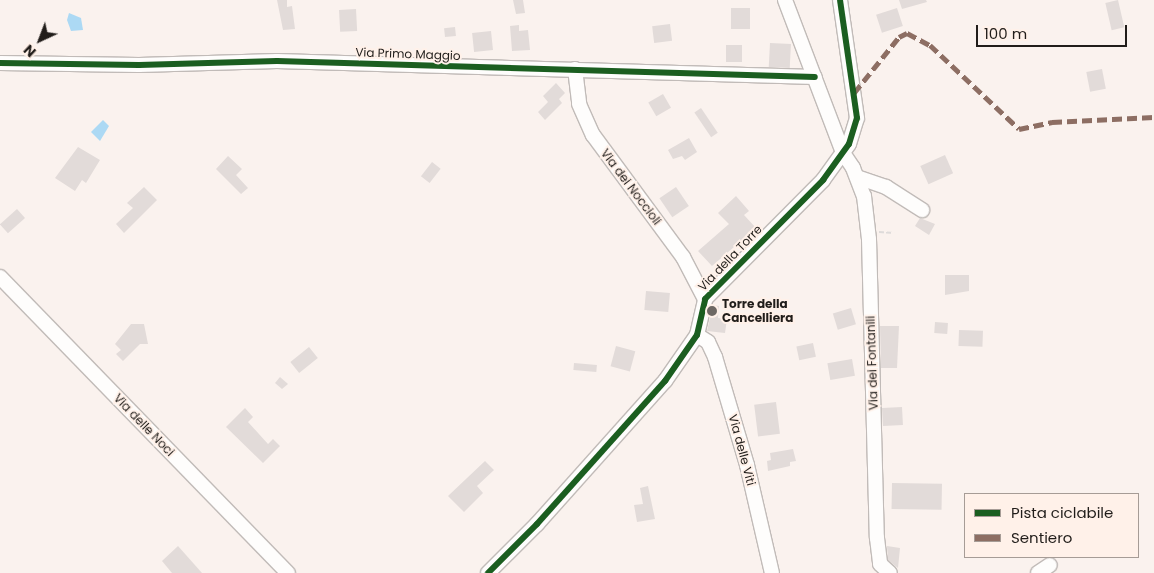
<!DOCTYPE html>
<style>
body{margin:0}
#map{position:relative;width:1154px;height:573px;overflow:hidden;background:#faf2ee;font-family:Poppins,sans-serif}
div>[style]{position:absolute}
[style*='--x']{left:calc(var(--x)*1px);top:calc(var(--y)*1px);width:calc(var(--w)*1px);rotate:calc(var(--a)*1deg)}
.water>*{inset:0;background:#acd9f4}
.building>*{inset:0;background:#e2dbd9;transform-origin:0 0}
.path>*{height:2px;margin-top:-1px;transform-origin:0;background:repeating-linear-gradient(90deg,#dedbda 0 5px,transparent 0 7.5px)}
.roads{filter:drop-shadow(1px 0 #c1bbb8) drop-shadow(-1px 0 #c1bbb8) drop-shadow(0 1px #c1bbb8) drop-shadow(0 -1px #c1bbb8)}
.minor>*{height:14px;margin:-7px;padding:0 7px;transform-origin:7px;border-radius:7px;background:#fefdfc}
.quiet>*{height:5px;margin-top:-2.5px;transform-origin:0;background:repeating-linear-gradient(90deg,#8d6e63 0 10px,transparent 0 15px)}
.cycleway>*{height:6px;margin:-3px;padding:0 3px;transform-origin:3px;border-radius:3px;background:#1b5e20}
.dots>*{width:14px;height:14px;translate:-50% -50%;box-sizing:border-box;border:2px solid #fff1e9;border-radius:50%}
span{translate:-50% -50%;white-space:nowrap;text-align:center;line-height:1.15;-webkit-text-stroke:4px #fff1e9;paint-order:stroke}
.street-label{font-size:12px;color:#211d1a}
.poi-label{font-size:12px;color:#211d1a;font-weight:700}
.left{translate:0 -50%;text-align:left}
.legend{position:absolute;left:964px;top:493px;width:175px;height:65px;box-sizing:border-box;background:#fff1e9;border:1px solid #a69c96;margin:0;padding:6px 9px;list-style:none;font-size:15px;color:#211d1a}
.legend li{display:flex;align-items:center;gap:10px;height:25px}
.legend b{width:25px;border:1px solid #a69c96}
.north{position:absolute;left:15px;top:15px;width:50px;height:50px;-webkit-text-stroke:4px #fff1e9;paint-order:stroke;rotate:223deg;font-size:14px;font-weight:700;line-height:20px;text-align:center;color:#211d1a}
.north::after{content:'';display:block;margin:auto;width:18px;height:22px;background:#211d1a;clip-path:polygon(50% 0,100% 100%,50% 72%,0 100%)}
.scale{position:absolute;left:976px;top:25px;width:151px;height:22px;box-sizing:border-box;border:2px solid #211d1a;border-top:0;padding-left:6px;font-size:15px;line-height:18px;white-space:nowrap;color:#211d1a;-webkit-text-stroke:4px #fff1e9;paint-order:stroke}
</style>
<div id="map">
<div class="water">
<i style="clip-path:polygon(69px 13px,81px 18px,83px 30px,71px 31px,67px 20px)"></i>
<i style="clip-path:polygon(103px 120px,109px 126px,100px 141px,91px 132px)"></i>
</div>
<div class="building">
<i style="clip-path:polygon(277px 0,287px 0,287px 7px,292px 6px,295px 29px,283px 30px)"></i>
<i style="clip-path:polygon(513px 0,523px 0,525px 13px,516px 14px)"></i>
<i style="clip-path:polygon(899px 0,926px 0,927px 2px,902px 9px)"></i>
<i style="left:1118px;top:0;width:28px;height:13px;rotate:77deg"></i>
<i style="left:731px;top:8px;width:19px;height:21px"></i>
<i style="left:897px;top:8px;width:19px;height:22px;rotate:72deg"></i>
<i style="left:356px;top:9px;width:22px;height:17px;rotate:87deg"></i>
<i style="left:670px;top:24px;width:17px;height:18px;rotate:83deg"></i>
<i style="clip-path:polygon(519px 25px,519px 31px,528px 30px,530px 50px,512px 51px,510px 26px)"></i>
<i style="left:455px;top:27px;width:9px;height:11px;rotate:84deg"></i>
<i style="left:491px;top:31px;width:19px;height:19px;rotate:84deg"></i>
<i style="left:770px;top:43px;width:21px;height:24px;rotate:3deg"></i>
<i style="left:726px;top:45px;width:16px;height:17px"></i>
<i style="left:1102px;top:69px;width:20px;height:16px;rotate:79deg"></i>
<i style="clip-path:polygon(556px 83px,565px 93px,559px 99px,562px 103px,545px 120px,538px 112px,548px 102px,543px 96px)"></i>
<i style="left:663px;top:94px;width:16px;height:17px;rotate:60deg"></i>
<i style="left:701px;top:108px;width:30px;height:8px;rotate:56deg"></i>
<i style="clip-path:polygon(689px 138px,697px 152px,685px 160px,682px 156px,673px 159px,668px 150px)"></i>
<i style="clip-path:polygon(78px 147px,100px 160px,86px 183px,82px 180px,75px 191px,55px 178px)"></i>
<i style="left:945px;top:155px;width:20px;height:27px;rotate:66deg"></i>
<i style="clip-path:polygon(228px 156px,242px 169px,236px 175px,248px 188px,241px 194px,216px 169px)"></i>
<i style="left:432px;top:162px;width:11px;height:18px;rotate:38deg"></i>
<i style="clip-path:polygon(144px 187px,157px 200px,124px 233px,116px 224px,133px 208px,127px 203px)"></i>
<i style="left:676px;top:187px;width:23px;height:20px;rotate:56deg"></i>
<i style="clip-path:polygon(736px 196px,749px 211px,744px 215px,756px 228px,712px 266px,698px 251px,729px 224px,718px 213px)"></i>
<i style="left:17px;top:209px;width:12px;height:23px;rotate:48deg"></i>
<i style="clip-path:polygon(920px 218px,935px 224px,929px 235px,915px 226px)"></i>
<i style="clip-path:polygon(945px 275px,969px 275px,969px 291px,945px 295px)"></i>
<i style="left:646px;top:291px;width:24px;height:19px;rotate:5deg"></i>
<i style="clip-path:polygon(713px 305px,719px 306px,718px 318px,727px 319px,725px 333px,707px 331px)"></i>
<i style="left:851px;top:308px;width:17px;height:19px;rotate:73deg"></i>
<i style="left:935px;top:322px;width:13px;height:11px;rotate:4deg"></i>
<i style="clip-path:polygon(131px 324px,144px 324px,148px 344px,140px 344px,123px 361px,116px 354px,121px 350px,115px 344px)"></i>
<i style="clip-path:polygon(880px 326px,899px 326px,897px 368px,881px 368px)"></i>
<i style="left:959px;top:330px;width:24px;height:16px;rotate:2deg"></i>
<i style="left:813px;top:343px;width:14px;height:17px;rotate:78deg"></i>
<i style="left:616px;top:346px;width:20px;height:21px;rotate:15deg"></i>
<i style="left:309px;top:347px;width:14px;height:24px;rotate:51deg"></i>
<i style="left:852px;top:359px;width:17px;height:25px;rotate:80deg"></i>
<i style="left:574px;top:363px;width:23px;height:7px;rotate:5deg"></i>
<i style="clip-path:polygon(280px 377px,288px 384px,282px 389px,275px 383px)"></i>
<i style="left:776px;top:402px;width:32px;height:22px;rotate:83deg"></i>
<i style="left:902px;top:407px;width:18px;height:20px;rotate:87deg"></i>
<i style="clip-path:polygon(245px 408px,253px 417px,248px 422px,268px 444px,273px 439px,280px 446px,263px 463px,226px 427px)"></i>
<i style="clip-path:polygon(793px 449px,796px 461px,790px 462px,790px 466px,768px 471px,767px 461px,771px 460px,770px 453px)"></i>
<i style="clip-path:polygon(485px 461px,494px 470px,477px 486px,483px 493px,464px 512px,448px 496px)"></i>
<i style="left:892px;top:483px;width:50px;height:26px;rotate:1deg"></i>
<i style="clip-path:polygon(648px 486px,655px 519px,637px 522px,634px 505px,643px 504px,640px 488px)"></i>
<i style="clip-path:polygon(178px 546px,202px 573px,172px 573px,162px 561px)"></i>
<i style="clip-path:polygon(887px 546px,900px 548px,898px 568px,888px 560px)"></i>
</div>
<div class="path">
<i style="--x:879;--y:232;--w:15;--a:4"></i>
</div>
<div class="roads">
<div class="minor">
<i style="--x:785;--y:0;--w:164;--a:69.2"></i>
<i style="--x:843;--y:153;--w:18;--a:56"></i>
<i style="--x:853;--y:168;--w:30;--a:69"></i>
<i style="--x:864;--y:196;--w:43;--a:83.4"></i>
<i style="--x:869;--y:239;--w:299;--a:88.5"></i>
<i style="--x:877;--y:538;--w:26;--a:83"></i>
<i style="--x:880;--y:564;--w:13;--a:42"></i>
<i style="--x:0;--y:63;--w:139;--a:0.8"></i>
<i style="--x:139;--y:65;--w:138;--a:-1.7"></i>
<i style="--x:277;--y:61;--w:538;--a:1.7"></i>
<i style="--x:575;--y:69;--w:35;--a:83"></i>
<i style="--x:579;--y:104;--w:34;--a:66"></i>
<i style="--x:593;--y:135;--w:152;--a:53.6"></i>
<i style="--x:683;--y:257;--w:47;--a:62.4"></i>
<i style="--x:857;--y:177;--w:31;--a:19"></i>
<i style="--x:886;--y:187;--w:43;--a:32.6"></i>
<i style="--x:0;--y:277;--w:413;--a:45.8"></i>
<i style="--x:697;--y:335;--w:13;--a:32"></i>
<i style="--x:708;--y:342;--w:17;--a:65"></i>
<i style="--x:715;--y:357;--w:113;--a:73.5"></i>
<i style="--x:747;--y:465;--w:111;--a:77"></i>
<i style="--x:488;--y:573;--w:69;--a:-45"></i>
<i style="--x:537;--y:524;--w:192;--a:-48.2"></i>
<i style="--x:665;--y:381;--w:56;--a:-55.2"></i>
<i style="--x:697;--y:335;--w:37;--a:-77"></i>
<i style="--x:705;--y:299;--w:168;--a:-45.2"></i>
<i style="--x:823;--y:180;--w:44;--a:-54.2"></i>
<i style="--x:849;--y:144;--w:27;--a:-73"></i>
<i style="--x:857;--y:118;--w:119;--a:-98.2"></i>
<i style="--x:1038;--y:573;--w:14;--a:-34"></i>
</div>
</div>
<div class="quiet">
<i style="--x:854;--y:93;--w:72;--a:-51.2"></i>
<i style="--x:899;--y:37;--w:9;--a:-27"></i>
<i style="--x:907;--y:33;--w:26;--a:28"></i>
<i style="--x:930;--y:45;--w:122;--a:43.3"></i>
<i style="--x:1019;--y:129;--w:34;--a:-12"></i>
<i style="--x:1052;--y:122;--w:102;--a:-2.8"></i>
</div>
<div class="cycleway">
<i style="--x:0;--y:63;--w:139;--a:0.8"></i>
<i style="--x:139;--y:65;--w:138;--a:-1.7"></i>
<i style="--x:277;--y:61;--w:538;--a:1.7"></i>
<i style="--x:488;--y:573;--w:69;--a:-45"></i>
<i style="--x:537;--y:524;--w:192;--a:-48.2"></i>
<i style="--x:665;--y:381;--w:56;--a:-55.2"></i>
<i style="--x:697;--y:335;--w:37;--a:-77"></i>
<i style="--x:705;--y:299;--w:168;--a:-45.2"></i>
<i style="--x:823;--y:180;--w:44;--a:-54.2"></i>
<i style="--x:849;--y:144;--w:27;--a:-73"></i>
<i style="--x:857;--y:118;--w:119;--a:-98.2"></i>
</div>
<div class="dots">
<i style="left:712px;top:311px;background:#6d6864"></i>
</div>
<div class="street-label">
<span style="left:408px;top:54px;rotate:2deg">Via Primo Maggio</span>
<span style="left:631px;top:187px;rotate:53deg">Via dei Noccioli</span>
<span style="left:730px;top:258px;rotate:-46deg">Via della Torre</span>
<span style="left:872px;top:363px;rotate:-92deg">Via dei Fontanili</span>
<span style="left:144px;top:425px;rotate:46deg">Via delle Noci</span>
<span style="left:742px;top:450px;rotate:75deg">Via delle Viti</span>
</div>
<div class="poi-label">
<span class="left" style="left:722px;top:311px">Torre della<br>Cancelliera</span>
</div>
<ul class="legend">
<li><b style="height:6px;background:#1b5e20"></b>Pista ciclabile</li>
<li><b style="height:6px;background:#8d6e63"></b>Sentiero</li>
</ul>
<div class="north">N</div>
<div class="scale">100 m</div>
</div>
